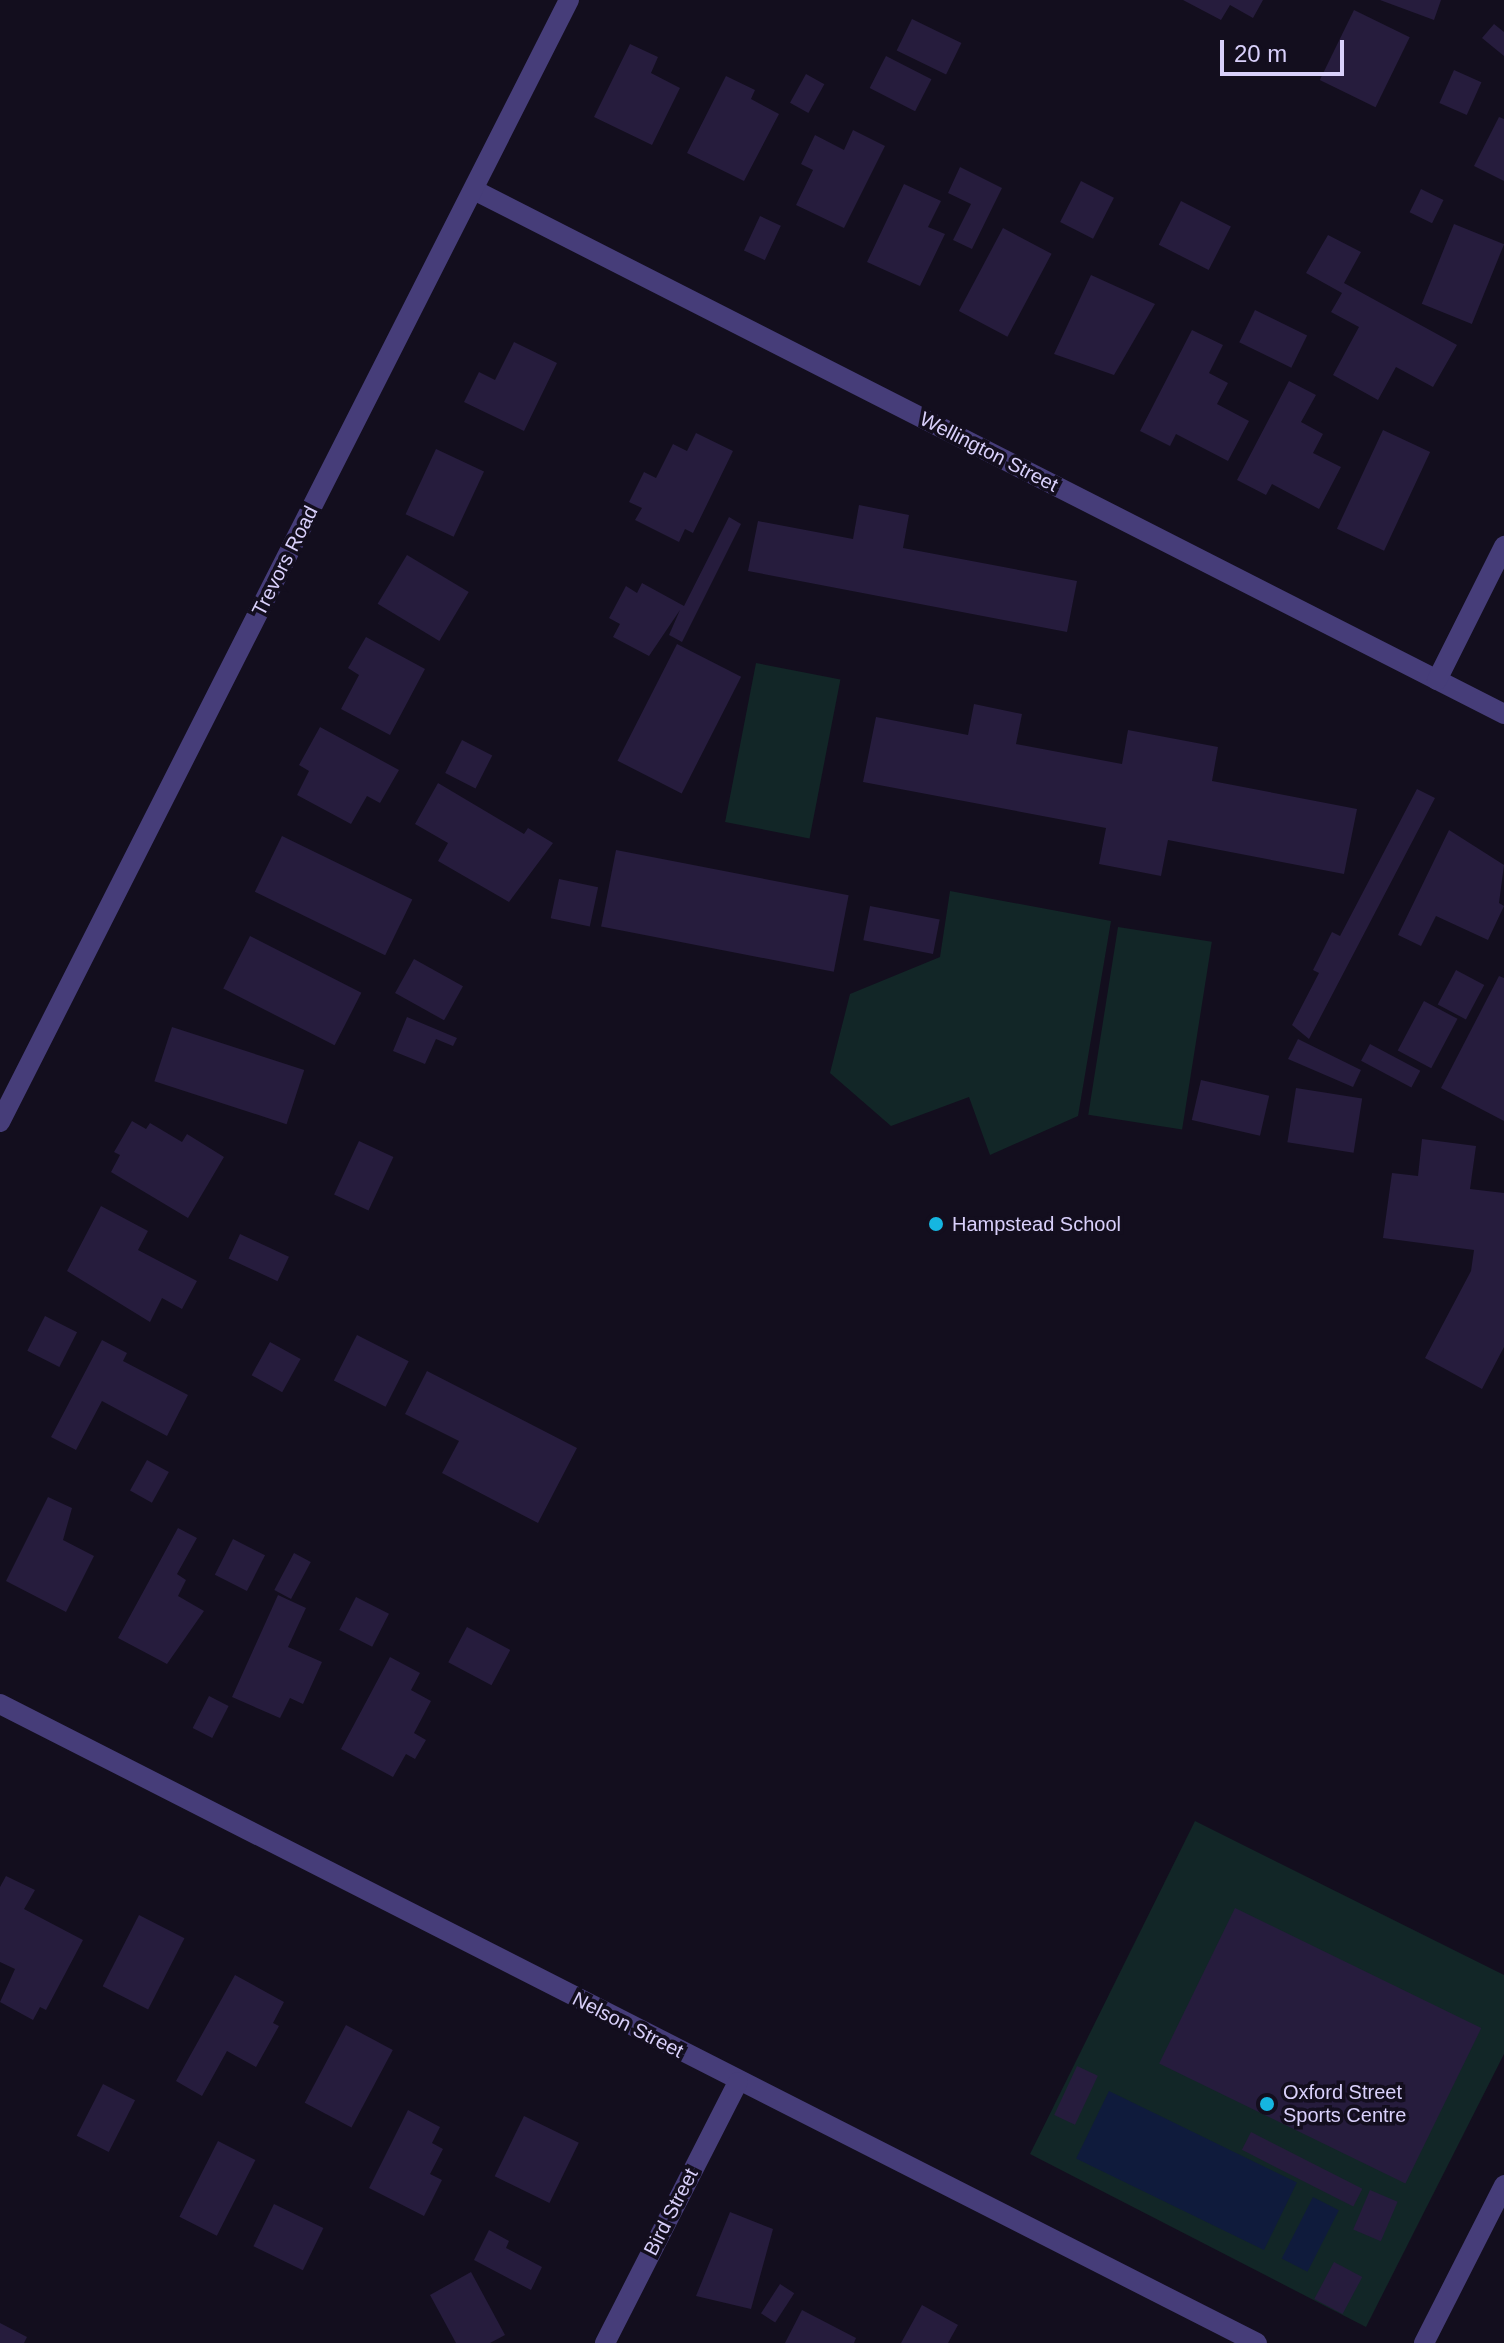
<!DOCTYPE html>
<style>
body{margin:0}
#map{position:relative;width:1504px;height:2343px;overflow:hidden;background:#130e1e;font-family:Helvetica,sans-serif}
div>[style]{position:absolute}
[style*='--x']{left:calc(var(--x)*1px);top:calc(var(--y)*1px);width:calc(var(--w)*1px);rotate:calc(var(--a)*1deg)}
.green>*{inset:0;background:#122627;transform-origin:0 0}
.water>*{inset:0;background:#0f1b3c;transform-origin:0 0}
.building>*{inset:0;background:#261c3d;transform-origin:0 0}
.street>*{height:20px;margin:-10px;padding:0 10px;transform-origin:10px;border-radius:10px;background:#463d79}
.dots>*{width:22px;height:22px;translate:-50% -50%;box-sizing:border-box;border:4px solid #130e1e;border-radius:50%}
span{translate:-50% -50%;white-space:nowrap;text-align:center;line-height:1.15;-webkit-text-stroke:7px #130e1e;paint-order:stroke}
.street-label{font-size:20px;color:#d9d0fb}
.poi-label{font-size:20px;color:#d9d0fb}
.left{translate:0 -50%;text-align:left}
.scale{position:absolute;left:1220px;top:40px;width:124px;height:36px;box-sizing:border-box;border:4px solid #d9d0fb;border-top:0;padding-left:10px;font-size:24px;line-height:28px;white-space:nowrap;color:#d9d0fb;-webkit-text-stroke:6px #130e1e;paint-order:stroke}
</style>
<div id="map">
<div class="green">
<i style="left:756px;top:663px;width:86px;height:162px;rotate:11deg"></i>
<i style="clip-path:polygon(950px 891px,1111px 921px,1078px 1116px,990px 1155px,969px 1097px,891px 1126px,830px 1073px,850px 994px,940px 957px)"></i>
<i style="left:1118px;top:927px;width:95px;height:190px;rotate:9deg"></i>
<i style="clip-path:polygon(1195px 1821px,1504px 1975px,1504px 2054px,1366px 2327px,1030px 2154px)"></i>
</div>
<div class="water">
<i style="left:1109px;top:2091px;width:209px;height:75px;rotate:26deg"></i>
<i style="left:1313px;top:2197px;width:29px;height:69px;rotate:27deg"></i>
</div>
<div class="building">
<i style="clip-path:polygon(1183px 0,1263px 0,1253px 18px,1230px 5px,1221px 20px)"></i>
<i style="clip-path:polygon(1380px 0,1441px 0,1434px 20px)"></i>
<i style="left:1354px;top:10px;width:62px;height:78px;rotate:26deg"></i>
<i style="left:912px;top:19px;width:55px;height:35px;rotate:26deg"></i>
<i style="clip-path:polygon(1494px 24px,1504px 32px,1504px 56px,1482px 38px)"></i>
<i style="clip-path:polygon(630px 44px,658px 57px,651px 73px,680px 88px,652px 145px,594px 117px)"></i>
<i style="left:886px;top:56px;width:51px;height:36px;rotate:27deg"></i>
<i style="left:1454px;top:70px;width:30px;height:36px;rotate:24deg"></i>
<i style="left:806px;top:74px;width:21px;height:33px;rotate:29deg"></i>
<i style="clip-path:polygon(726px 76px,755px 90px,751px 99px,779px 114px,744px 181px,687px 153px)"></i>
<i style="clip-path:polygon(1499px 117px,1504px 119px,1504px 181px,1474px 166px)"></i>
<i style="clip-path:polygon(853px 130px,885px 146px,844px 228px,796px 205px,813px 170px,801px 164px,815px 135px,844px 150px)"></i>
<i style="clip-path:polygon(960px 167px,1002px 188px,972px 249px,953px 240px,971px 204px,948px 193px)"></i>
<i style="left:1081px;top:181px;width:37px;height:46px;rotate:27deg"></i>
<i style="clip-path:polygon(904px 184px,941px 201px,928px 227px,945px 234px,920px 286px,867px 262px)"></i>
<i style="left:1421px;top:189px;width:25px;height:26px;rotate:26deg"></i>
<i style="left:1181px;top:201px;width:56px;height:49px;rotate:27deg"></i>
<i style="left:760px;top:216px;width:23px;height:38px;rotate:25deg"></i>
<i style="left:1454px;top:224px;width:54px;height:86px;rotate:22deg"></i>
<i style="left:1003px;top:228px;width:55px;height:94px;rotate:28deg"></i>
<i style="clip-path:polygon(1328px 235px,1361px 252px,1344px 283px,1457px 345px,1433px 387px,1396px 367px,1378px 400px,1333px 375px,1359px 327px,1331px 312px,1342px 293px,1306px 273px)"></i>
<i style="clip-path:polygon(1091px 275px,1155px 304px,1114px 375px,1054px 354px)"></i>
<i style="left:1255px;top:310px;width:58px;height:36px;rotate:26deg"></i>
<i style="clip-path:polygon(1192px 330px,1223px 345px,1209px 373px,1228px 383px,1217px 404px,1249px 421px,1228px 461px,1176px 434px,1170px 446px,1140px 431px)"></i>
<i style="clip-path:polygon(514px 342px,557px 363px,524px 431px,464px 402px,479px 372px,495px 380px)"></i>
<i style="clip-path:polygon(1289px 381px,1316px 395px,1301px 422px,1323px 434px,1313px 453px,1341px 467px,1319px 509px,1272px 484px,1266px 495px,1237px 480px)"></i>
<i style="left:1383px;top:430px;width:52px;height:109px;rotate:25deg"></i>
<i style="clip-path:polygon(696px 433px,733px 451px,693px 533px,685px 529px,679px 542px,635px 520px,642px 508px,629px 502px,644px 472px,656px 478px,673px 444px,687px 451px)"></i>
<i style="left:436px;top:449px;width:53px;height:72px;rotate:25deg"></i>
<i style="clip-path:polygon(859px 505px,909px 515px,903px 548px,1077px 581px,1067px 632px,748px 571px,758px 521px,853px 539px)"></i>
<i style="clip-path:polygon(729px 517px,741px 524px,682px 642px,669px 635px,680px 610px,649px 656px,613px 637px,620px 624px,609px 618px,626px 586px,637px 593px,642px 583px,684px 606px)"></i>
<i style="left:407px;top:555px;width:72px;height:57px;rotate:31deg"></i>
<i style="clip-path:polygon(366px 637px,425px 669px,390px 735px,341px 709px,359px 675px,348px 668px)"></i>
<i style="left:677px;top:644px;width:72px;height:131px;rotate:27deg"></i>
<i style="clip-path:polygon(974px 704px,1022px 714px,1016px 744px,1122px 764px,1128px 730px,1218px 747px,1212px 781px,1357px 809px,1344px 874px,1168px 840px,1161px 876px,1099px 864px,1106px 828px,863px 782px,876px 717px,968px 735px)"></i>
<i style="clip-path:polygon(320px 727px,399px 770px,380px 803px,367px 796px,351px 824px,297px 795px,309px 771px,299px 765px)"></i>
<i style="left:462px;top:740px;width:34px;height:37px;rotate:27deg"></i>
<i style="clip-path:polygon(438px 783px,524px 834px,528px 828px,553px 843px,509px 902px,438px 861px,448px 843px,415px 824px)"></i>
<i style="clip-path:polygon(1417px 789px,1435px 798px,1309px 1039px,1292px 1025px,1319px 973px,1313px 970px,1332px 932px,1340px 936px)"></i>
<i style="clip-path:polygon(1449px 830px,1504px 865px,1499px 903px,1504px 906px,1488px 940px,1436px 916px,1421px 946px,1398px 935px)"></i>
<i style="left:282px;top:836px;width:145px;height:62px;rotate:26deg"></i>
<i style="left:616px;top:850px;width:237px;height:78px;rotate:11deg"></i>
<i style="left:559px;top:879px;width:40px;height:40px;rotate:12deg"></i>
<i style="left:870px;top:906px;width:71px;height:35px;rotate:11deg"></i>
<i style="left:250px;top:936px;width:125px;height:59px;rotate:27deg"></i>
<i style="left:414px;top:959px;width:56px;height:39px;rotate:29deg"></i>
<i style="left:1456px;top:970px;width:32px;height:39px;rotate:28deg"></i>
<i style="clip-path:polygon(1499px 976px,1504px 978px,1504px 1121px,1441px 1088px)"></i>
<i style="left:1424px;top:1001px;width:38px;height:56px;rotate:28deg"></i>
<i style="clip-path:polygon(407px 1017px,457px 1038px,453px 1046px,436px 1039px,425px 1064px,393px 1051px)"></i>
<i style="left:172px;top:1027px;width:139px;height:57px;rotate:18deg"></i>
<i style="clip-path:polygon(1298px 1039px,1361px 1070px,1353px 1087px,1288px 1059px)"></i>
<i style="left:1370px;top:1044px;width:57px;height:19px;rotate:28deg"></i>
<i style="left:1201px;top:1080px;width:70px;height:41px;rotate:13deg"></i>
<i style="left:1296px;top:1088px;width:67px;height:55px;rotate:9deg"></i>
<i style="clip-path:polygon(132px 1121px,146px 1129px,150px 1123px,182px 1142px,187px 1134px,224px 1157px,188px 1218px,111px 1172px,120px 1155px,114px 1152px)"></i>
<i style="clip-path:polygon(1422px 1139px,1476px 1146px,1470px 1189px,1504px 1193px,1504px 1347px,1482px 1389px,1425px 1358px,1471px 1271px,1474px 1250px,1383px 1238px,1392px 1173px,1418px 1176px)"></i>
<i style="left:359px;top:1141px;width:38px;height:59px;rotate:25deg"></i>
<i style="clip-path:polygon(101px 1206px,148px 1231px,138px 1250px,197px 1281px,182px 1309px,162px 1298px,150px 1322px,67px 1271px)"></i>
<i style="left:240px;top:1234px;width:54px;height:27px;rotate:25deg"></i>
<i style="left:45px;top:1316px;width:36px;height:39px;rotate:27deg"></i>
<i style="left:357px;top:1335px;width:58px;height:51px;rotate:27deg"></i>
<i style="clip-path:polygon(102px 1340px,127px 1353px,123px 1361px,188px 1395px,167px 1436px,102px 1401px,76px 1450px,51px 1437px)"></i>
<i style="left:270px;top:1342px;width:35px;height:38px;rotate:29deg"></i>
<i style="clip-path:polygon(427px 1371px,577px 1448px,538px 1523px,442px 1473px,459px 1441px,405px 1414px)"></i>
<i style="left:147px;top:1460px;width:25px;height:35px;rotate:29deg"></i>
<i style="clip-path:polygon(48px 1497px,72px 1508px,63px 1540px,94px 1556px,66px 1612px,6px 1581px)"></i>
<i style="clip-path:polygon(178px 1528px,197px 1538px,177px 1574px,186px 1580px,178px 1596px,204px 1611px,167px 1664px,118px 1638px)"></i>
<i style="left:233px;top:1539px;width:36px;height:40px;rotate:27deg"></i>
<i style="left:294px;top:1553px;width:19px;height:42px;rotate:28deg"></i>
<i style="clip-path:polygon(278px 1595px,306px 1608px,288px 1647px,322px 1662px,303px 1704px,290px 1698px,280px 1718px,232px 1697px)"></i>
<i style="left:356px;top:1597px;width:37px;height:37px;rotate:27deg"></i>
<i style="left:467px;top:1627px;width:49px;height:40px;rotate:28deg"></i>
<i style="clip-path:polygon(390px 1657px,420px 1673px,411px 1690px,431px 1701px,414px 1733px,426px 1740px,415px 1759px,406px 1754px,393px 1777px,341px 1749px)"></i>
<i style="left:209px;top:1696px;width:22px;height:36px;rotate:27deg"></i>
<i style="clip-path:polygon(6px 1876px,35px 1890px,24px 1909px,83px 1940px,46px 2010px,40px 2007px,33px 2020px,0 2002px,15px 1969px,0 1962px,0 1887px)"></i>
<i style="left:1235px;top:1908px;width:274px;height:173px;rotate:26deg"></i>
<i style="left:139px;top:1915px;width:51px;height:80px;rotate:27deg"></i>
<i style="clip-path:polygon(235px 1975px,284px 2002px,273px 2023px,279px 2026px,256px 2067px,227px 2051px,202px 2096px,176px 2081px)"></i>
<i style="left:346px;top:2025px;width:53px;height:88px;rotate:28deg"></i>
<i style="left:1077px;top:2066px;width:23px;height:54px;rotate:25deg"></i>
<i style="left:103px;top:2084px;width:36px;height:58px;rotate:27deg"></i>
<i style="clip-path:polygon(408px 2110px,440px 2127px,432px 2143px,443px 2149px,430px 2174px,442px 2180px,424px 2216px,369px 2188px)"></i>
<i style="left:524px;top:2116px;width:61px;height:67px;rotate:26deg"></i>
<i style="left:1251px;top:2132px;width:125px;height:20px;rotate:27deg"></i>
<i style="left:218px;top:2141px;width:42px;height:85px;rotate:27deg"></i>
<i style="left:1370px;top:2190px;width:30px;height:43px;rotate:23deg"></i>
<i style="left:274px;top:2204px;width:55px;height:47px;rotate:26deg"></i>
<i style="clip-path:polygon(730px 2212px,773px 2229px,751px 2309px,696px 2296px)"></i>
<i style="clip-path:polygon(489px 2230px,509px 2241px,506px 2248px,542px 2267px,531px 2290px,474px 2260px)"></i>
<i style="left:1334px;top:2262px;width:32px;height:42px;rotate:28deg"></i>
<i style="clip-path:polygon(471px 2272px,505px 2335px,490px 2343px,456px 2343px,430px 2295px)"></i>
<i style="left:780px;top:2284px;width:17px;height:35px;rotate:33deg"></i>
<i style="clip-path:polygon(922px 2305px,958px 2325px,948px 2343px,901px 2343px)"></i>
<i style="clip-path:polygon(802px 2310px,856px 2338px,854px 2343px,785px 2343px)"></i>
<i style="clip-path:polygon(0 2323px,27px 2337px,24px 2343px,0 2343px)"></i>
</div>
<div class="street">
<i style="--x:474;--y:190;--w:1156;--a:26.96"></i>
<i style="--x:1437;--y:680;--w:150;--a:-63.4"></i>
<i style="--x:0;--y:1122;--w:1258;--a:-63.11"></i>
<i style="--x:0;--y:1704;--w:1410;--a:26.95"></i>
<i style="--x:605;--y:2343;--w:293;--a:-63"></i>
<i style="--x:1424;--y:2343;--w:177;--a:-63.1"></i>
</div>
<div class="dots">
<i style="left:936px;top:1224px;background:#15b6e1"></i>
<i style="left:1267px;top:2104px;background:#15b6e1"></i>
</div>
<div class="street-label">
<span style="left:989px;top:452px;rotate:27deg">Wellington Street</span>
<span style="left:285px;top:561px;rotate:-63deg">Trevors Road</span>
<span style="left:628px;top:2025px;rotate:27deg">Nelson Street</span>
<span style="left:671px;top:2212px;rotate:-63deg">Bird Street</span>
</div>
<div class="poi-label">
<span class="left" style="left:952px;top:1224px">Hampstead School</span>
<span class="left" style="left:1283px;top:2104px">Oxford Street<br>Sports Centre</span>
</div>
<div class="scale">20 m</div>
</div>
